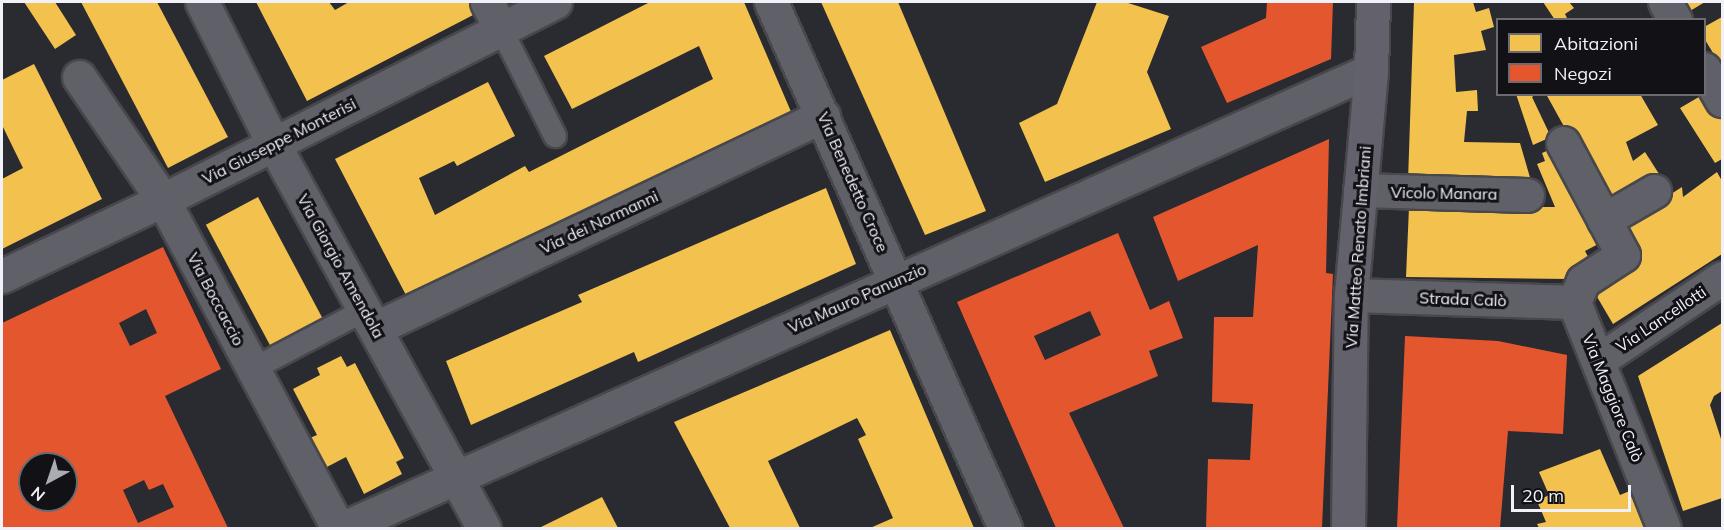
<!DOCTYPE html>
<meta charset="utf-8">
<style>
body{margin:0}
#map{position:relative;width:1724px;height:530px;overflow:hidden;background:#2a2a31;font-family:Mulish,sans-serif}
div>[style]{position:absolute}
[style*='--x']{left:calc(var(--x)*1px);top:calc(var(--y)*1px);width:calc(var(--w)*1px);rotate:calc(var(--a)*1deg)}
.homes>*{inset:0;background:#f2c14e;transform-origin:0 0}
.shops>*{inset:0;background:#e4572e}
.roads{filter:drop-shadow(2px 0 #47474c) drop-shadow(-2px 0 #47474c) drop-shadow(0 2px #47474c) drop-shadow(0 -2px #47474c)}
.lane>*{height:22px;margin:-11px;padding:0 11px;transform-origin:11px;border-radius:11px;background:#606068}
.street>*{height:33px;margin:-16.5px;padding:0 16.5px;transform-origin:16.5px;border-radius:16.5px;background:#606068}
.secondary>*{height:33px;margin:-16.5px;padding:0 16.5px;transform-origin:16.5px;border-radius:16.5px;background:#63626c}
span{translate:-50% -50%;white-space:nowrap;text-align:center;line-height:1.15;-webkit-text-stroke:6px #111116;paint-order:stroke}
.street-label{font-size:16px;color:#f1f1fa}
.frame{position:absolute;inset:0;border:3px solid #f1f1fa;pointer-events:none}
.legend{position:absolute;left:1496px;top:18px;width:210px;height:78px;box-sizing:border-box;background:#111116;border:2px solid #6b6b71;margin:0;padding:8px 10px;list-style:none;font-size:18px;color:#f1f1fa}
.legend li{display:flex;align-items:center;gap:12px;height:30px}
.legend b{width:30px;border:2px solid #6b6b71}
.north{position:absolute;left:18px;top:452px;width:60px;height:60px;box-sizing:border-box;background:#111116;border:2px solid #6b6b71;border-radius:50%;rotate:220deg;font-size:16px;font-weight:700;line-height:24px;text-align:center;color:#f1f1fa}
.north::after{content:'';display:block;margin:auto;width:21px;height:27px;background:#ababb4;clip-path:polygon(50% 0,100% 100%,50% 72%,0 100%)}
.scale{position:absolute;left:1511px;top:485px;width:120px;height:27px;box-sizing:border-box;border:3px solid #f1f1fa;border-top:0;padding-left:8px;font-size:18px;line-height:21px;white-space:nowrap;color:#f1f1fa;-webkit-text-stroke:4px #111116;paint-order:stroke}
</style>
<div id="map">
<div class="homes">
<i style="clip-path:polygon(24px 2px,55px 2px,76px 35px,55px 49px)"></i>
<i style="clip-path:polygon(81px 2px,157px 2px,228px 137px,168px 168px)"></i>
<i style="clip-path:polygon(256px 2px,329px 2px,335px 10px,349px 2px,472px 2px,477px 13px,307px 101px)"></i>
<i style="clip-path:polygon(650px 2px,744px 2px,792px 114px,408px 299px,335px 159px,488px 82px,515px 136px,457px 166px,454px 161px,419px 178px,435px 215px,525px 166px,529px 172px,713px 79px,699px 46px,572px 109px,544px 56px)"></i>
<i style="clip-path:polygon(821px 2px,898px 2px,986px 211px,925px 235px)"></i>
<i style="clip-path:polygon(1097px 2px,1125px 2px,1169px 16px,1147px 72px,1171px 129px,1045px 182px,1019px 123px,1057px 104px)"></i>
<i style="clip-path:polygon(1414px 2px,1473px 2px,1476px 12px,1489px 8px,1494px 27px,1481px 31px,1486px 50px,1454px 55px,1456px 92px,1477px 90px,1478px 111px,1467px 111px,1464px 142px,1520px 143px,1531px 181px,1408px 181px)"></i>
<i style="clip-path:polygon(1543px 2px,1569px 2px,1574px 8px,1565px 14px,1568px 20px,1555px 20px)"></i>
<i style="clip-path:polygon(1677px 2px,1705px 2px,1685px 14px)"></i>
<i style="clip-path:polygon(1722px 17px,1722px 68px,1704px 38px,1704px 27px)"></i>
<i style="clip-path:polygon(34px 64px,102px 199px,2px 249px,2px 179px,23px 168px,2px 125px,2px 80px)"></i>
<i style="clip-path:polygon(1707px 89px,1722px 117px,1722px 159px,1715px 163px,1680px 108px,1704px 94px)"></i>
<i style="clip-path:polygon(1516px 94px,1536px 94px,1532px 97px,1551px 137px,1533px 145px)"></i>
<i style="clip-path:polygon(1546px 94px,1640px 94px,1658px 125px,1626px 142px,1633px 161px,1645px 152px,1661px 177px,1608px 206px)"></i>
<i style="clip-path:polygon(1558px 146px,1604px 241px,1585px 251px,1594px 268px,1570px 279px,1406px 277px,1409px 207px,1555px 207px,1537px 164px,1545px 161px,1542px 153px)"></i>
<i style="clip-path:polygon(1717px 172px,1722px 181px,1722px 254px,1613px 324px,1593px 290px,1638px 260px,1619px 227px,1682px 187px,1683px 197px)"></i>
<i style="clip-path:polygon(826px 188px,856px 264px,638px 362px,634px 352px,471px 425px,446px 361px,582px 302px,578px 295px)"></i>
<i style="left:258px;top:197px;width:138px;height:59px;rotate:62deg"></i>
<i style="clip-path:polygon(1722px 323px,1722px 391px,1714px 396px,1710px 405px,1722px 442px,1722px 498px,1683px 511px,1638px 376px)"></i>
<i style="clip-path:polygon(890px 330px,974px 528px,870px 528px,893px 518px,858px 439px,866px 435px,857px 418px,768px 461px,800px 528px,730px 528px,674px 422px)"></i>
<i style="clip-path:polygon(341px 356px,347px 367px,355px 363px,404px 458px,396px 462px,402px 474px,364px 494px,346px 457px,325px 468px,310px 438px,317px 435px,293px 389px,320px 375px,317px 368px)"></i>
<i style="clip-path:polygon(1600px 449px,1620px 495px,1632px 490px,1647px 528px,1539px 528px,1537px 524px,1546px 522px,1537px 501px,1549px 495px,1539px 472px)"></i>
<i style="clip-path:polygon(602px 497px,618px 528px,539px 528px)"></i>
</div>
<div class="shops">
<i style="clip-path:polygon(1267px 2px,1333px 2px,1331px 59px,1227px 103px,1201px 47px,1266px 18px)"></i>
<i style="clip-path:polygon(1329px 139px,1326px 273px,1333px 274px,1322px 528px,1206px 528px,1208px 459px,1250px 460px,1253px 404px,1212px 402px,1214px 317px,1253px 317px,1258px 245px,1178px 281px,1153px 217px)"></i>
<i style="clip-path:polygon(evenodd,1118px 233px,1150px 310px,1169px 301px,1183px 338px,1149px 351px,1158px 376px,1069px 413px,1124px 528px,1056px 528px,957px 302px,1118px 233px,1090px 311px,1101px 335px,1045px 360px,1034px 336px,1090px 311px)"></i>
<i style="clip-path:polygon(evenodd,163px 247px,221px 369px,165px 396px,228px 528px,2px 528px,2px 323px,163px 247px,146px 309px,157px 333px,130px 346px,119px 323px,146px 309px,163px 247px,30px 464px,66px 464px,66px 500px,30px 500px,30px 464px,163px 247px,144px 480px,149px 490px,163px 484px,174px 507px,138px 523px,123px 490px,144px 480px)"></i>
<i style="clip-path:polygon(1405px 336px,1498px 341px,1567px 355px,1563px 434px,1508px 431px,1500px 528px,1397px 528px)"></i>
</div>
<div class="roads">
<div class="lane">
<i style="--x:501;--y:29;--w:120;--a:63.2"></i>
<i style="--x:253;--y:369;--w:127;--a:-27.8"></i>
</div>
<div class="street">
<i style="--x:202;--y:2;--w:160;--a:63.3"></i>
<i style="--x:274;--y:145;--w:437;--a:61.3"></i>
<i style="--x:487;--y:2;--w:30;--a:63"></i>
<i style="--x:771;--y:2;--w:576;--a:66.02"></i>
<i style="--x:1665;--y:2;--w:21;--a:61"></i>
<i style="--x:1704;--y:69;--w:36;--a:60"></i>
<i style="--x:79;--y:77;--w:149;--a:55.7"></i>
<i style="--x:163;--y:200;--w:372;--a:61.9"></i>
<i style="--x:1563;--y:143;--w:127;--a:61.8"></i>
<i style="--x:1623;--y:255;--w:48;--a:147"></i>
<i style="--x:1583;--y:281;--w:23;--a:113"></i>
<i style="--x:1360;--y:190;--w:167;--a:1.7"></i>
<i style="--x:1604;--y:220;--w:58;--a:-30.1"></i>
<i style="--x:2;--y:276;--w:178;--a:-25.3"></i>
<i style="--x:163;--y:200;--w:439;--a:-26.8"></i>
<i style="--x:1351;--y:295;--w:223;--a:1.8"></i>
<i style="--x:1574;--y:302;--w:243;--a:68.3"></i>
<i style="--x:376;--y:328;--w:495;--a:-25.4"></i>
<i style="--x:1599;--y:360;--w:148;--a:-33.7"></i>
<i style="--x:343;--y:528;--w:1125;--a:-24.01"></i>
</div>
<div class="secondary">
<i style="--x:1348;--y:528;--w:233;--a:-89.3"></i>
<i style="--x:1351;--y:295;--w:226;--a:-84.9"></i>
<i style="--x:1371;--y:70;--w:68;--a:-88.3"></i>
</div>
</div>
<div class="street-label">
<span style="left:279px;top:141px;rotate:-27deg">Via Giuseppe Monterisi</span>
<span style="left:853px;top:182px;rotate:66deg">Via Benedetto Croce</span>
<span style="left:1444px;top:193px;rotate:1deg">Vicolo Manara</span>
<span style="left:599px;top:222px;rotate:-25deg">Via dei Normanni</span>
<span style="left:1358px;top:247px;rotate:-86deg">Via Matteo Renato Imbriani</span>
<span style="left:341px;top:266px;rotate:61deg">Via Giorgio Amendola</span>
<span style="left:857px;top:298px;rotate:-24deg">Via Mauro Panunzio</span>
<span style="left:216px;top:299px;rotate:62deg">Via Boccaccio</span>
<span style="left:1463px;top:299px;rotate:2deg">Strada Calò</span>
<span style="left:1661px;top:319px;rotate:-34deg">Via Lancellotti</span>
<span style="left:1613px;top:398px;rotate:68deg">Via Maggiore Calò</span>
</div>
<div class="frame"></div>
<ul class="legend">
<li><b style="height:16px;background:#f2c14e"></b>Abitazioni</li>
<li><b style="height:16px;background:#e4572e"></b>Negozi</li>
</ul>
<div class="north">N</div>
<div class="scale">20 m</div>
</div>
